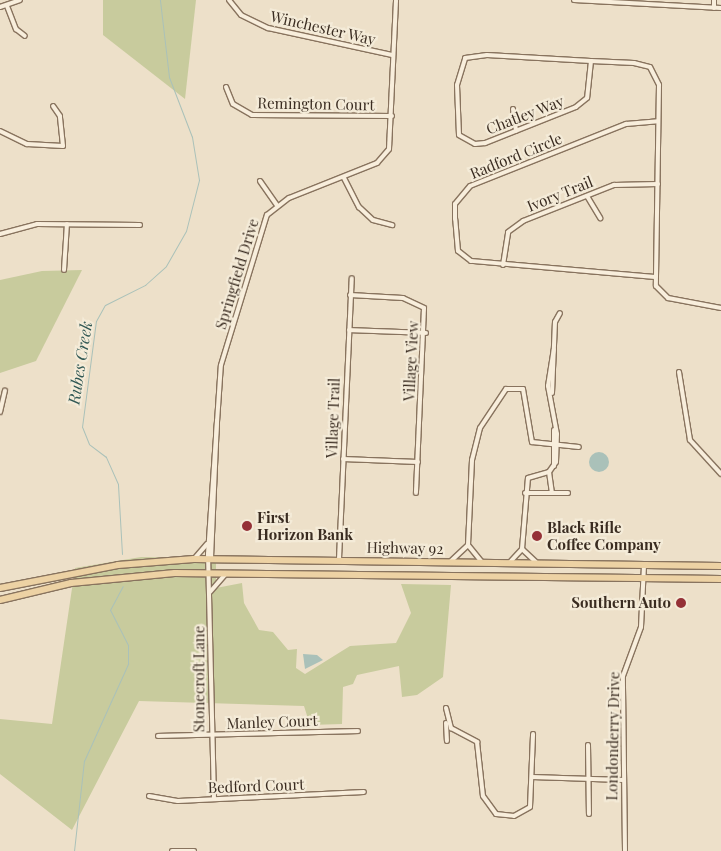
<!DOCTYPE html>
<style>
body{margin:0}
#map{position:relative;width:721px;height:851px;overflow:hidden;background:#ede0c9;font-family:"Playfair Display",serif}
div>[style]{position:absolute}
[style*='--x']{left:calc(var(--x)*1px);top:calc(var(--y)*1px);width:calc(var(--w)*1px);rotate:calc(var(--a)*1deg)}
.green>*{inset:0;background:#c8cb9d}
.water>*{inset:0;background:#aac1b9}
.round{border-radius:50%}
.stream>*{height:1px;margin:-0.5px;padding:0 0.5px;transform-origin:0.5px;border-radius:0.5px;background:#aac1b9}
.roads{filter:drop-shadow(1px 0 #88735e) drop-shadow(-1px 0 #88735e) drop-shadow(0 1px #88735e) drop-shadow(0 -1px #88735e)}
.minor>*{height:4px;margin:-2px;padding:0 2px;transform-origin:2px;border-radius:2px;background:#f8eedc}
.primary>*{height:6px;margin:-3px;padding:0 3px;transform-origin:3px;border-radius:3px;background:#edd2a4}
.dots>*{width:14px;height:14px;translate:-50% -50%;box-sizing:border-box;border:2px solid #f4ebd8;border-radius:50%}
span{translate:-50% -50%;white-space:nowrap;text-align:center;line-height:1.15;-webkit-text-stroke:4.5px #f4ebd8;paint-order:stroke}
.street-label{font-size:15px;color:#3a2c21}
.poi-label{font-size:15px;color:#3a2c21;font-weight:700}
.left{translate:0 -50%;text-align:left}
.right{translate:-100% -50%;text-align:right}
.water-label{font-size:16px;color:#315854;font-style:italic}
</style>
<div id="map">
<div class="green">
<i style="clip-path:polygon(103px 0,196px 0,185px 99px,103px 35px)"></i>
<i style="clip-path:polygon(82px 270px,36px 361px,0 373px,0 280px,42px 271px)"></i>
<i style="clip-path:polygon(141px 557px,216px 558px,216px 588px,242px 583px,244px 603px,259px 630px,273px 632px,288px 650px,297px 649px,296px 668px,305px 674px,350px 646px,396px 643px,411px 613px,401px 584px,451px 585px,443px 677px,417px 695px,402px 697px,399px 666px,357px 675px,353px 684px,343px 687px,342px 724px,310px 725px,304px 706px,139px 701px,72px 830px,0 774px,0 719px,52px 724px,75px 568px)"></i>
</div>
<div class="water">
<i class="round" style="left:589px;top:452px;width:20px;height:20px"></i>
<i style="clip-path:polygon(303px 654px,317px 655px,323px 660px,305px 669px)"></i>
</div>
<div class="stream">
<i style="--x:122;--y:554;--w:70;--a:-93.3"></i>
<i style="--x:118;--y:484;--w:30;--a:-114"></i>
<i style="--x:106;--y:457;--w:21;--a:-143"></i>
<i style="--x:89;--y:444;--w:18;--a:-112"></i>
<i style="--x:82;--y:427;--w:107;--a:-82.5"></i>
<i style="--x:96;--y:321;--w:18;--a:-61"></i>
<i style="--x:105;--y:305;--w:45;--a:-26.6"></i>
<i style="--x:145;--y:285;--w:28;--a:-42"></i>
<i style="--x:166;--y:266;--w:40;--a:-60.3"></i>
<i style="--x:186;--y:231;--w:53;--a:-75.7"></i>
<i style="--x:199;--y:180;--w:44;--a:-99.2"></i>
<i style="--x:192;--y:137;--w:64;--a:-111"></i>
<i style="--x:169;--y:77;--w:78;--a:-96.7"></i>
<i style="--x:74;--y:851;--w:91;--a:-83.7"></i>
<i style="--x:84;--y:761;--w:107;--a:-65.6"></i>
<i style="--x:128;--y:664;--w:19;--a:-90"></i>
<i style="--x:128;--y:645;--w:39;--a:-117"></i>
<i style="--x:110;--y:610;--w:27;--a:-62"></i>
</div>
<div class="roads">
<div class="minor">
<i style="--x:229;--y:0;--w:19;--a:51"></i>
<i style="--x:241;--y:15;--w:30;--a:26"></i>
<i style="--x:268;--y:28;--w:127;--a:12.3"></i>
<i style="--x:574;--y:0;--w:147;--a:3.1"></i>
<i style="--x:7;--y:6;--w:25;--a:69"></i>
<i style="--x:16;--y:29;--w:11;--a:38"></i>
<i style="--x:0;--y:7;--w:21;--a:-19"></i>
<i style="--x:714;--y:8;--w:8;--a:-90"></i>
<i style="--x:591;--y:61;--w:37;--a:96"></i>
<i style="--x:587;--y:98;--w:14;--a:141"></i>
<i style="--x:576;--y:107;--w:98;--a:158.4"></i>
<i style="--x:485;--y:143;--w:10;--a:174"></i>
<i style="--x:475;--y:144;--w:18;--a:-151"></i>
<i style="--x:459;--y:135;--w:50;--a:-92.3"></i>
<i style="--x:457;--y:85;--w:28;--a:-73"></i>
<i style="--x:465;--y:58;--w:22;--a:-8"></i>
<i style="--x:487;--y:55;--w:104;--a:3.3"></i>
<i style="--x:591;--y:61;--w:43;--a:2.7"></i>
<i style="--x:634;--y:63;--w:16;--a:14"></i>
<i style="--x:650;--y:67;--w:20;--a:63"></i>
<i style="--x:659;--y:85;--w:201;--a:90.9"></i>
<i style="--x:656;--y:286;--w:17;--a:45"></i>
<i style="--x:668;--y:298;--w:54;--a:10.7"></i>
<i style="--x:226;--y:87;--w:18;--a:68"></i>
<i style="--x:233;--y:104;--w:22;--a:30"></i>
<i style="--x:252;--y:115;--w:140;--a:0.4"></i>
<i style="--x:513;--y:109;--w:22;--a:82"></i>
<i style="--x:0;--y:131;--w:30;--a:26"></i>
<i style="--x:27;--y:144;--w:36;--a:3"></i>
<i style="--x:63;--y:146;--w:30;--a:-96"></i>
<i style="--x:60;--y:116;--w:12;--a:-125"></i>
<i style="--x:344;--y:178;--w:33;--a:63"></i>
<i style="--x:359;--y:207;--w:19;--a:43"></i>
<i style="--x:373;--y:220;--w:20;--a:15"></i>
<i style="--x:260;--y:181;--w:29;--a:55"></i>
<i style="--x:587;--y:196;--w:26;--a:59"></i>
<i style="--x:0;--y:234;--w:38;--a:-15"></i>
<i style="--x:37;--y:224;--w:103;--a:0.6"></i>
<i style="--x:503;--y:265;--w:33;--a:-81"></i>
<i style="--x:508;--y:232;--w:19;--a:-36"></i>
<i style="--x:523;--y:221;--w:98;--a:-21.6"></i>
<i style="--x:614;--y:185;--w:44;--a:-1.3"></i>
<i style="--x:64;--y:270;--w:46;--a:-86.3"></i>
<i style="--x:655;--y:277;--w:185;--a:-175"></i>
<i style="--x:471;--y:261;--w:16;--a:-142"></i>
<i style="--x:458;--y:251;--w:32;--a:-95"></i>
<i style="--x:455;--y:219;--w:15;--a:-90"></i>
<i style="--x:455;--y:204;--w:23;--a:-50"></i>
<i style="--x:470;--y:186;--w:168;--a:-21.7"></i>
<i style="--x:626;--y:124;--w:32;--a:-5"></i>
<i style="--x:350;--y:295;--w:53;--a:3.2"></i>
<i style="--x:403;--y:298;--w:23;--a:25"></i>
<i style="--x:424;--y:308;--w:185;--a:92.5"></i>
<i style="--x:349;--y:330;--w:77;--a:2.2"></i>
<i style="--x:679;--y:372;--w:69;--a:80.8"></i>
<i style="--x:690;--y:440;--w:46;--a:47.6"></i>
<i style="--x:552;--y:393;--w:71;--a:-87.6"></i>
<i style="--x:555;--y:322;--w:10;--a:-61"></i>
<i style="--x:0;--y:412;--w:22;--a:-77"></i>
<i style="--x:343;--y:459;--w:75;--a:2.3"></i>
<i style="--x:554;--y:466;--w:36;--a:-90"></i>
<i style="--x:549;--y:472;--w:21;--a:82"></i>
<i style="--x:525;--y:493;--w:43;--a:0"></i>
<i style="--x:468;--y:545;--w:85;--a:-87.3"></i>
<i style="--x:472;--y:460;--w:33;--a:-76"></i>
<i style="--x:480;--y:428;--w:47;--a:-56.3"></i>
<i style="--x:506;--y:389;--w:17;--a:0"></i>
<i style="--x:523;--y:389;--w:54;--a:80.4"></i>
<i style="--x:532;--y:442;--w:47;--a:6.1"></i>
<i style="--x:468;--y:545;--w:22;--a:51"></i>
<i style="--x:522;--y:549;--w:19;--a:43"></i>
<i style="--x:211;--y:558;--w:138;--a:-87.5"></i>
<i style="--x:194;--y:559;--w:20;--a:-49"></i>
<i style="--x:339;--y:559;--w:281;--a:-87.4"></i>
<i style="--x:451;--y:561;--w:23;--a:-43"></i>
<i style="--x:510;--y:562;--w:18;--a:-47"></i>
<i style="--x:522;--y:549;--w:71;--a:-85.2"></i>
<i style="--x:528;--y:478;--w:22;--a:-16"></i>
<i style="--x:549;--y:472;--w:12;--a:-55"></i>
<i style="--x:556;--y:462;--w:28;--a:-88"></i>
<i style="--x:557;--y:434;--w:49;--a:-100.6"></i>
<i style="--x:548;--y:386;--w:37;--a:-81"></i>
<i style="--x:210;--y:592;--w:23;--a:-49"></i>
<i style="--x:446;--y:708;--w:21;--a:76"></i>
<i style="--x:451;--y:728;--w:30;--a:28"></i>
<i style="--x:477;--y:742;--w:54;--a:83.7"></i>
<i style="--x:483;--y:796;--w:22;--a:54"></i>
<i style="--x:496;--y:814;--w:18;--a:6"></i>
<i style="--x:514;--y:816;--w:18;--a:-29"></i>
<i style="--x:530;--y:807;--w:73;--a:-87.6"></i>
<i style="--x:446;--y:723;--w:18;--a:87"></i>
<i style="--x:158;--y:736;--w:200;--a:-1.4"></i>
<i style="--x:588;--y:745;--w:69;--a:89.2"></i>
<i style="--x:532;--y:777;--w:91;--a:1.9"></i>
<i style="--x:149;--y:796;--w:29;--a:10"></i>
<i style="--x:178;--y:801;--w:186;--a:-2.8"></i>
<i style="--x:214;--y:799;--w:245;--a:-91.4"></i>
<i style="--x:208;--y:554;--w:189;--a:-86.1"></i>
<i style="--x:221;--y:365;--w:157;--a:-73"></i>
<i style="--x:267;--y:215;--w:28;--a:-38"></i>
<i style="--x:289;--y:198;--w:95;--a:-21.7"></i>
<i style="--x:377;--y:163;--w:18;--a:-49"></i>
<i style="--x:389;--y:149;--w:149;--a:-87.3"></i>
<i style="--x:172;--y:851;--w:22;--a:0"></i>
<i style="--x:625;--y:851;--w:175;--a:-90.7"></i>
<i style="--x:623;--y:676;--w:52;--a:-69.8"></i>
<i style="--x:641;--y:627;--w:62;--a:-87.2"></i>
</div>
<div class="primary">
<i style="--x:0;--y:588;--w:120;--a:-11"></i>
<i style="--x:118;--y:565;--w:76;--a:-4.5"></i>
<i style="--x:194;--y:559;--w:527;--a:0.76"></i>
<i style="--x:0;--y:600;--w:73;--a:-13.5"></i>
<i style="--x:71;--y:583;--w:104;--a:-5.5"></i>
<i style="--x:175;--y:573;--w:546;--a:0.63"></i>
</div>
</div>
<div class="dots">
<i style="left:247px;top:526px;background:#953137"></i>
<i style="left:537px;top:536px;background:#953137"></i>
<i style="left:681px;top:603px;background:#953137"></i>
</div>
<div class="street-label">
<span style="left:323px;top:28px;rotate:13deg">Winchester Way</span>
<span style="left:316px;top:104px;rotate:1deg">Remington Court</span>
<span style="left:525px;top:115px;rotate:-21deg">Chatley Way</span>
<span style="left:516px;top:156px;rotate:-22deg">Radford Circle</span>
<span style="left:560px;top:194px;rotate:-22deg">Ivory Trail</span>
<span style="left:237px;top:274px;rotate:-73deg">Springfield Drive</span>
<span style="left:411px;top:361px;rotate:-87deg">Village View</span>
<span style="left:333px;top:418px;rotate:-88deg">Village Trail</span>
<span style="left:405px;top:548px;rotate:1deg">Highway 92</span>
<span style="left:199px;top:679px;rotate:-90deg">Stonecroft Lane</span>
<span style="left:272px;top:722px;rotate:-2deg">Manley Court</span>
<span style="left:613px;top:736px;rotate:-89deg">Londonderry Drive</span>
<span style="left:256px;top:786px;rotate:-2deg">Bedford Court</span>
</div>
<div class="poi-label">
<span class="left" style="left:257px;top:526px">First<br>Horizon Bank</span>
<span class="left" style="left:547px;top:536px">Black Rifle<br>Coffee Company</span>
<span class="right" style="left:671px;top:603px">Southern Auto</span>
</div>
<div class="water-label">
<span style="left:80px;top:363px;rotate:-81deg">Rubes Creek</span>
</div>
</div>
